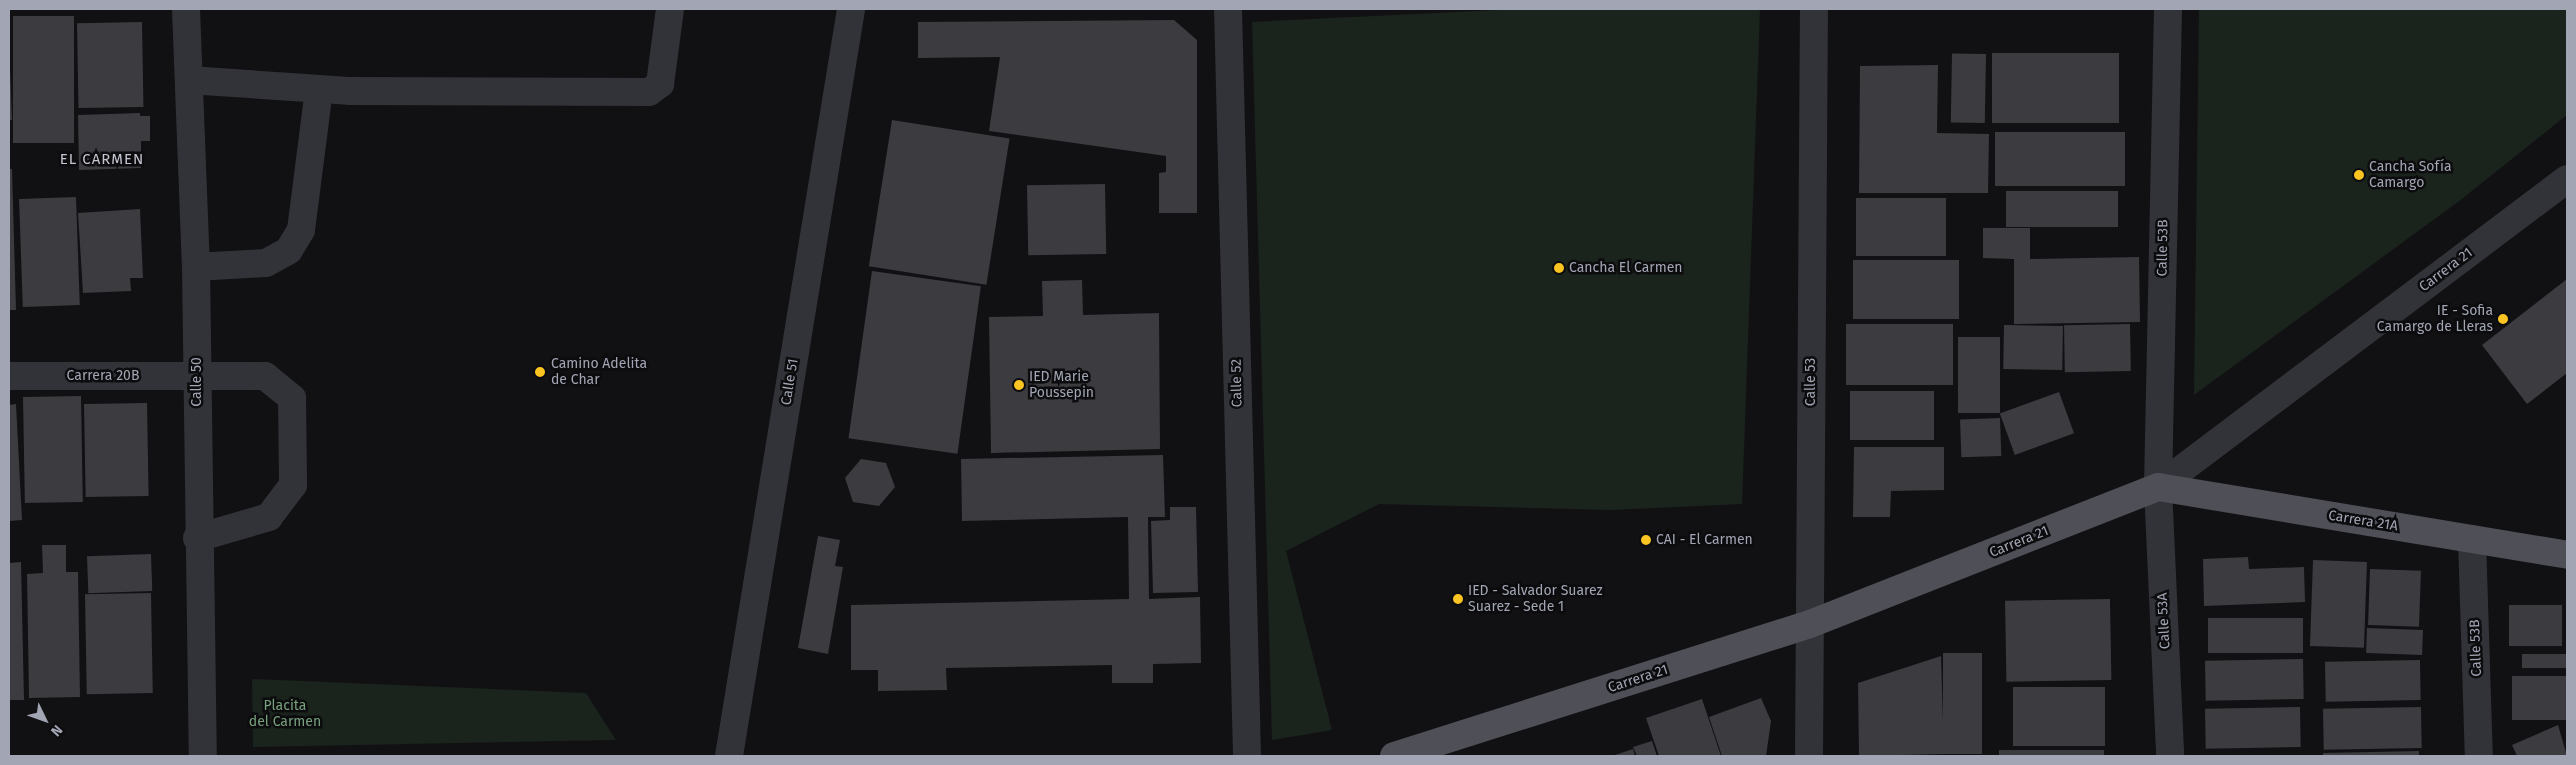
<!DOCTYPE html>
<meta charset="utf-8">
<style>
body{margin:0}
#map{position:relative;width:2576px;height:765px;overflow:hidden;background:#111113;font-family:"Fira Sans",sans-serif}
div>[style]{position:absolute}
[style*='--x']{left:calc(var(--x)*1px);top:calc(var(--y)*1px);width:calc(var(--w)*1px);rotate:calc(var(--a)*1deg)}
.green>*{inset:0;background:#1b231d}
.building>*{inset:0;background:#3b3b40;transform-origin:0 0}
.minor>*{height:28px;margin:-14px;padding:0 14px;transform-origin:14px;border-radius:14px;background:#323338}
.major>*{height:28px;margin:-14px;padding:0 14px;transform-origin:14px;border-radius:14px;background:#4e4f57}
.dots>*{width:14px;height:14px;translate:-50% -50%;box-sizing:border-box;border:2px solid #0c0c0e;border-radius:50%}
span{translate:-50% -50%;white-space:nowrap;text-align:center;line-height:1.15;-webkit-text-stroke:5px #0c0c0e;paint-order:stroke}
.poi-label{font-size:14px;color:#a2a6b4}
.left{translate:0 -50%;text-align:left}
.right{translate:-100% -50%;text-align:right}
.street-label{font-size:14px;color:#a2a6b4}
.park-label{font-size:14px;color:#78a17d}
.neighbourhood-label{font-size:15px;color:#c3c5d0;letter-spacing:1px}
.frame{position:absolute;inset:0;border:10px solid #a2a6b4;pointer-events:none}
.north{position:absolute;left:20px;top:695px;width:50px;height:50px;-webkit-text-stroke:4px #0c0c0e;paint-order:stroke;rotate:132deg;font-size:14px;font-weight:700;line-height:20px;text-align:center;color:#a2a6b4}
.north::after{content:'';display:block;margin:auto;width:18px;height:22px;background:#a2a6b4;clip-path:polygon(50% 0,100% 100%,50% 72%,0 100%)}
</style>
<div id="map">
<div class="green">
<i style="clip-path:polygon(1519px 9px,1760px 9px,1742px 504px,1610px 510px,1379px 504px,1286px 551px,1332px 730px,1272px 740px,1252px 22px)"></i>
<i style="clip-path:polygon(2199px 9px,2567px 9px,2567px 115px,2458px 202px,2194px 395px)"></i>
<i style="clip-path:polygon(252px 679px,586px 693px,616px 740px,253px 747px)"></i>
</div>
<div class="building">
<i style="left:13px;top:16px;width:61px;height:127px"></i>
<i style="clip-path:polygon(1174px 20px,1197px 40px,1197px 213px,1159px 213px,1159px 173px,1166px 172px,1166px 156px,989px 131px,1000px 57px,918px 58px,918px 22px)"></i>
<i style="left:142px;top:22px;width:85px;height:65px;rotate:89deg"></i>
<i style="clip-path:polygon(9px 41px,12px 120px,9px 120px)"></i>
<i style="left:1992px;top:53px;width:127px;height:70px"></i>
<i style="left:1986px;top:54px;width:69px;height:34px;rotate:91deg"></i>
<i style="clip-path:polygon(1938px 65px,1937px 133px,1989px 134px,1988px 193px,1859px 193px,1860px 66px)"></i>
<i style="clip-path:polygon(140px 113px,140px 116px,150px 116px,150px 141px,141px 141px,141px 168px,79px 170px,78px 115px)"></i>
<i style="left:892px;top:120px;width:119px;height:148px;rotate:9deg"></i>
<i style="left:1995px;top:132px;width:130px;height:54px"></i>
<i style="clip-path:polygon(9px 169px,12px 169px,16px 310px,9px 310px)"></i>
<i style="left:1105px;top:184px;width:70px;height:78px;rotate:89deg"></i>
<i style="left:2006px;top:191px;width:112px;height:36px"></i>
<i style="left:76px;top:197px;width:108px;height:57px;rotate:88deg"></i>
<i style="left:1856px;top:198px;width:90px;height:58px"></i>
<i style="clip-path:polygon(140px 209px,143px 278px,130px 278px,131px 291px,83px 293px,78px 213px)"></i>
<i style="clip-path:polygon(1983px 228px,2030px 228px,2030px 259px,2139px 257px,2140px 322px,2014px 324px,2014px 259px,1983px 258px)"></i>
<i style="left:1853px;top:260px;width:106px;height:59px"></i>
<i style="left:872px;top:271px;width:110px;height:169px;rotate:8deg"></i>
<i style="clip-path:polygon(2567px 279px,2567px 373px,2527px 404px,2482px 345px)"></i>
<i style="clip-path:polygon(1082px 280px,1083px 315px,1159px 313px,1160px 449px,991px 453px,989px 317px,1043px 316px,1042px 281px)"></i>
<i style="left:1846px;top:324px;width:107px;height:61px"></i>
<i style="left:2130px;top:324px;width:47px;height:66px;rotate:89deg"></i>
<i style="left:2004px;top:325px;width:59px;height:44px;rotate:1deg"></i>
<i style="left:1958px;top:337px;width:42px;height:76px"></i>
<i style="left:1850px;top:391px;width:84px;height:49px"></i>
<i style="left:2059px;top:392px;width:44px;height:63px;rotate:70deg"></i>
<i style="left:81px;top:396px;width:106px;height:58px;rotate:89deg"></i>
<i style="left:147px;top:403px;width:93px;height:63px;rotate:89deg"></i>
<i style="clip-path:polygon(16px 404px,22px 520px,9px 521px,9px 405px)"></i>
<i style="left:2000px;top:418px;width:38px;height:40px;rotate:88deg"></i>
<i style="clip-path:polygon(1854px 447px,1944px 447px,1944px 490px,1891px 491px,1890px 517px,1853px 517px)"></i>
<i style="clip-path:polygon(1163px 455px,1165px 517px,1148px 517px,1149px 599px,1200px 597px,1201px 663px,1153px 664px,1153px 683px,1112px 683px,1112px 665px,946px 668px,947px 690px,878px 691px,878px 670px,851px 670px,851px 605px,1129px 599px,1128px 517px,962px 521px,961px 459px)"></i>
<i style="clip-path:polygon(861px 459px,886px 463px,895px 487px,879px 506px,853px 502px,845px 478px)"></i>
<i style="clip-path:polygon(1170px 507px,1196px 507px,1198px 592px,1153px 593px,1151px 521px,1170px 520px)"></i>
<i style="clip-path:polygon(818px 536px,840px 540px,835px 566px,843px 567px,828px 654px,798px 648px)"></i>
<i style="clip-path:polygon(42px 545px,66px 545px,66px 572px,78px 572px,80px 697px,29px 698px,27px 574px,43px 573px)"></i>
<i style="left:151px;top:554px;width:37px;height:64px;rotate:88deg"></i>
<i style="clip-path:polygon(2248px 557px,2249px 569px,2304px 567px,2305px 602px,2204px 606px,2203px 559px)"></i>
<i style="left:2313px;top:560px;width:54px;height:86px;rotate:2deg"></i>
<i style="clip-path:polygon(21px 562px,24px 700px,9px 700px,9px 563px)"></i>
<i style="left:2370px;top:569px;width:51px;height:56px;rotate:2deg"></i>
<i style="left:151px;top:593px;width:100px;height:66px;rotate:89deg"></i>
<i style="left:2110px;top:599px;width:81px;height:105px;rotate:89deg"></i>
<i style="left:2509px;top:605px;width:53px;height:41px"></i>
<i style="left:2303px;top:618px;width:35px;height:95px;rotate:90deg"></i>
<i style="left:2367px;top:628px;width:56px;height:25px;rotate:2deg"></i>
<i style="left:1943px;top:653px;width:39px;height:101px"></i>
<i style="left:2567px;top:654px;width:14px;height:45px;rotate:90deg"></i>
<i style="clip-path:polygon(1941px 656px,1944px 754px,1859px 756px,1858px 683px)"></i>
<i style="left:2303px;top:659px;width:40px;height:98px;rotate:89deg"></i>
<i style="left:2420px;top:660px;width:40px;height:95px;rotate:89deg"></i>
<i style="left:2512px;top:676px;width:55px;height:44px"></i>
<i style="left:2105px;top:687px;width:59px;height:92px;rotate:90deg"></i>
<i style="clip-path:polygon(1761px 698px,1771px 721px,1766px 756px,1722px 756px,1709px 717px)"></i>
<i style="clip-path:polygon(1702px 699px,1721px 756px,1659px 756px,1646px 718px)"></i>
<i style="left:2300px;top:707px;width:40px;height:95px;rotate:89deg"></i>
<i style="left:2421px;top:707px;width:41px;height:98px;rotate:89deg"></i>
<i style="clip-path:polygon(2558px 725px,2567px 756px,2517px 756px,2512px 745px)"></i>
<i style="clip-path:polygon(1652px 741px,1657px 756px,1637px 756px,1633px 747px)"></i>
<i style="clip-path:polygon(1633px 749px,1635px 756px,1612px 756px)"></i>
<i style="left:1999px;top:750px;width:105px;height:6px"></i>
<i style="clip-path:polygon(2419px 751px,2419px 756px,2323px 756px,2323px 753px)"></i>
</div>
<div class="minor">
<i style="--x:186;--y:9;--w:258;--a:87.8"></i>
<i style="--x:196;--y:267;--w:489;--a:89.2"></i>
<i style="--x:1228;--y:9;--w:747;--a:88.54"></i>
<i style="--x:2168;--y:9;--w:478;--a:91.2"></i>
<i style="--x:2158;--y:487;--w:269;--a:87.4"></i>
<i style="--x:189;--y:80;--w:160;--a:3.9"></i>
<i style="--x:349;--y:91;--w:300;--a:0.2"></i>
<i style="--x:649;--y:92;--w:14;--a:-36"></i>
<i style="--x:660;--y:84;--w:76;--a:-82.4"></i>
<i style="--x:196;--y:267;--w:70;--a:-3.3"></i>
<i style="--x:266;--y:263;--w:26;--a:-29"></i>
<i style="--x:289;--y:250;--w:23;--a:-59"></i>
<i style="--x:301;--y:230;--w:142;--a:-82.7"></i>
<i style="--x:9;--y:376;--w:256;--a:0"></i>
<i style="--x:265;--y:376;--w:35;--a:39"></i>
<i style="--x:292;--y:398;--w:87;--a:89.3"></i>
<i style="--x:293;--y:485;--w:40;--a:127"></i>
<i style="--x:269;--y:517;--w:75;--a:163.7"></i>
<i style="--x:2158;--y:487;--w:512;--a:-36.98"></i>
<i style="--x:2472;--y:539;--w:217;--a:88.2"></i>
<i style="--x:729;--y:756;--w:757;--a:-80.72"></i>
<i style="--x:1809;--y:756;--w:747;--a:-89.62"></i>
</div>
<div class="major">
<i style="--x:1394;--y:756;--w:436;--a:-17.6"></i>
<i style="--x:1810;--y:624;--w:374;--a:-21.5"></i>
<i style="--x:2158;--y:487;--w:415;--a:9.4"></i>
</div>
<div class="dots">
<i style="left:2359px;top:175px;background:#fac422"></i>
<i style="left:1559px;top:268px;background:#fac422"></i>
<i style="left:2503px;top:319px;background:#fac422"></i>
<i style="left:540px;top:372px;background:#fac422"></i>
<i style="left:1019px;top:385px;background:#fac422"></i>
<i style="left:1646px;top:540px;background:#fac422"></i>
<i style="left:1458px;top:599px;background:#fac422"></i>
</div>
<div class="poi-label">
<span class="left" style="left:2369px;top:175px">Cancha Sofía<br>Camargo</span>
<span class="left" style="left:1569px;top:268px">Cancha El Carmen</span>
<span class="right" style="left:2493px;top:319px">IE - Sofia<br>Camargo de Lleras</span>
<span class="left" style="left:551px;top:372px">Camino Adelita<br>de Char</span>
<span class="left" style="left:1029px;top:385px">IED Marie<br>Poussepin</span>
<span class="left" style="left:1656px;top:540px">CAI - El Carmen</span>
<span class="left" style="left:1468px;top:599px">IED - Salvador Suarez<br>Suarez - Sede 1</span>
</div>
<div class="street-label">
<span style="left:2163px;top:248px;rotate:-89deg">Calle 53B</span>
<span style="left:2446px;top:270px;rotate:-37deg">Carrera 21</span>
<span style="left:103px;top:376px">Carrera 20B</span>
<span style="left:197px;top:382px;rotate:-90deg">Calle 50</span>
<span style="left:790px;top:382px;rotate:-81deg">Calle 51</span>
<span style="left:1811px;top:382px;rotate:-90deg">Calle 53</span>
<span style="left:1237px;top:383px;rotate:-91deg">Calle 52</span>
<span style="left:2363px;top:521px;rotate:9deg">Carrera 21A</span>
<span style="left:2019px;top:542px;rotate:-22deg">Carrera 21</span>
<span style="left:2164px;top:621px;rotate:-93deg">Calle 53A</span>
<span style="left:2476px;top:648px;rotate:-92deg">Calle 53B</span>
<span style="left:1638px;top:679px;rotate:-18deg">Carrera 21</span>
</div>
<div class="park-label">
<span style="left:285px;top:714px">Placita<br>del Carmen</span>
</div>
<div class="neighbourhood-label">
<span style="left:102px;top:160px">EL CARMEN</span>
</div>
<div class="frame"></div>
<div class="north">N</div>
</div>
